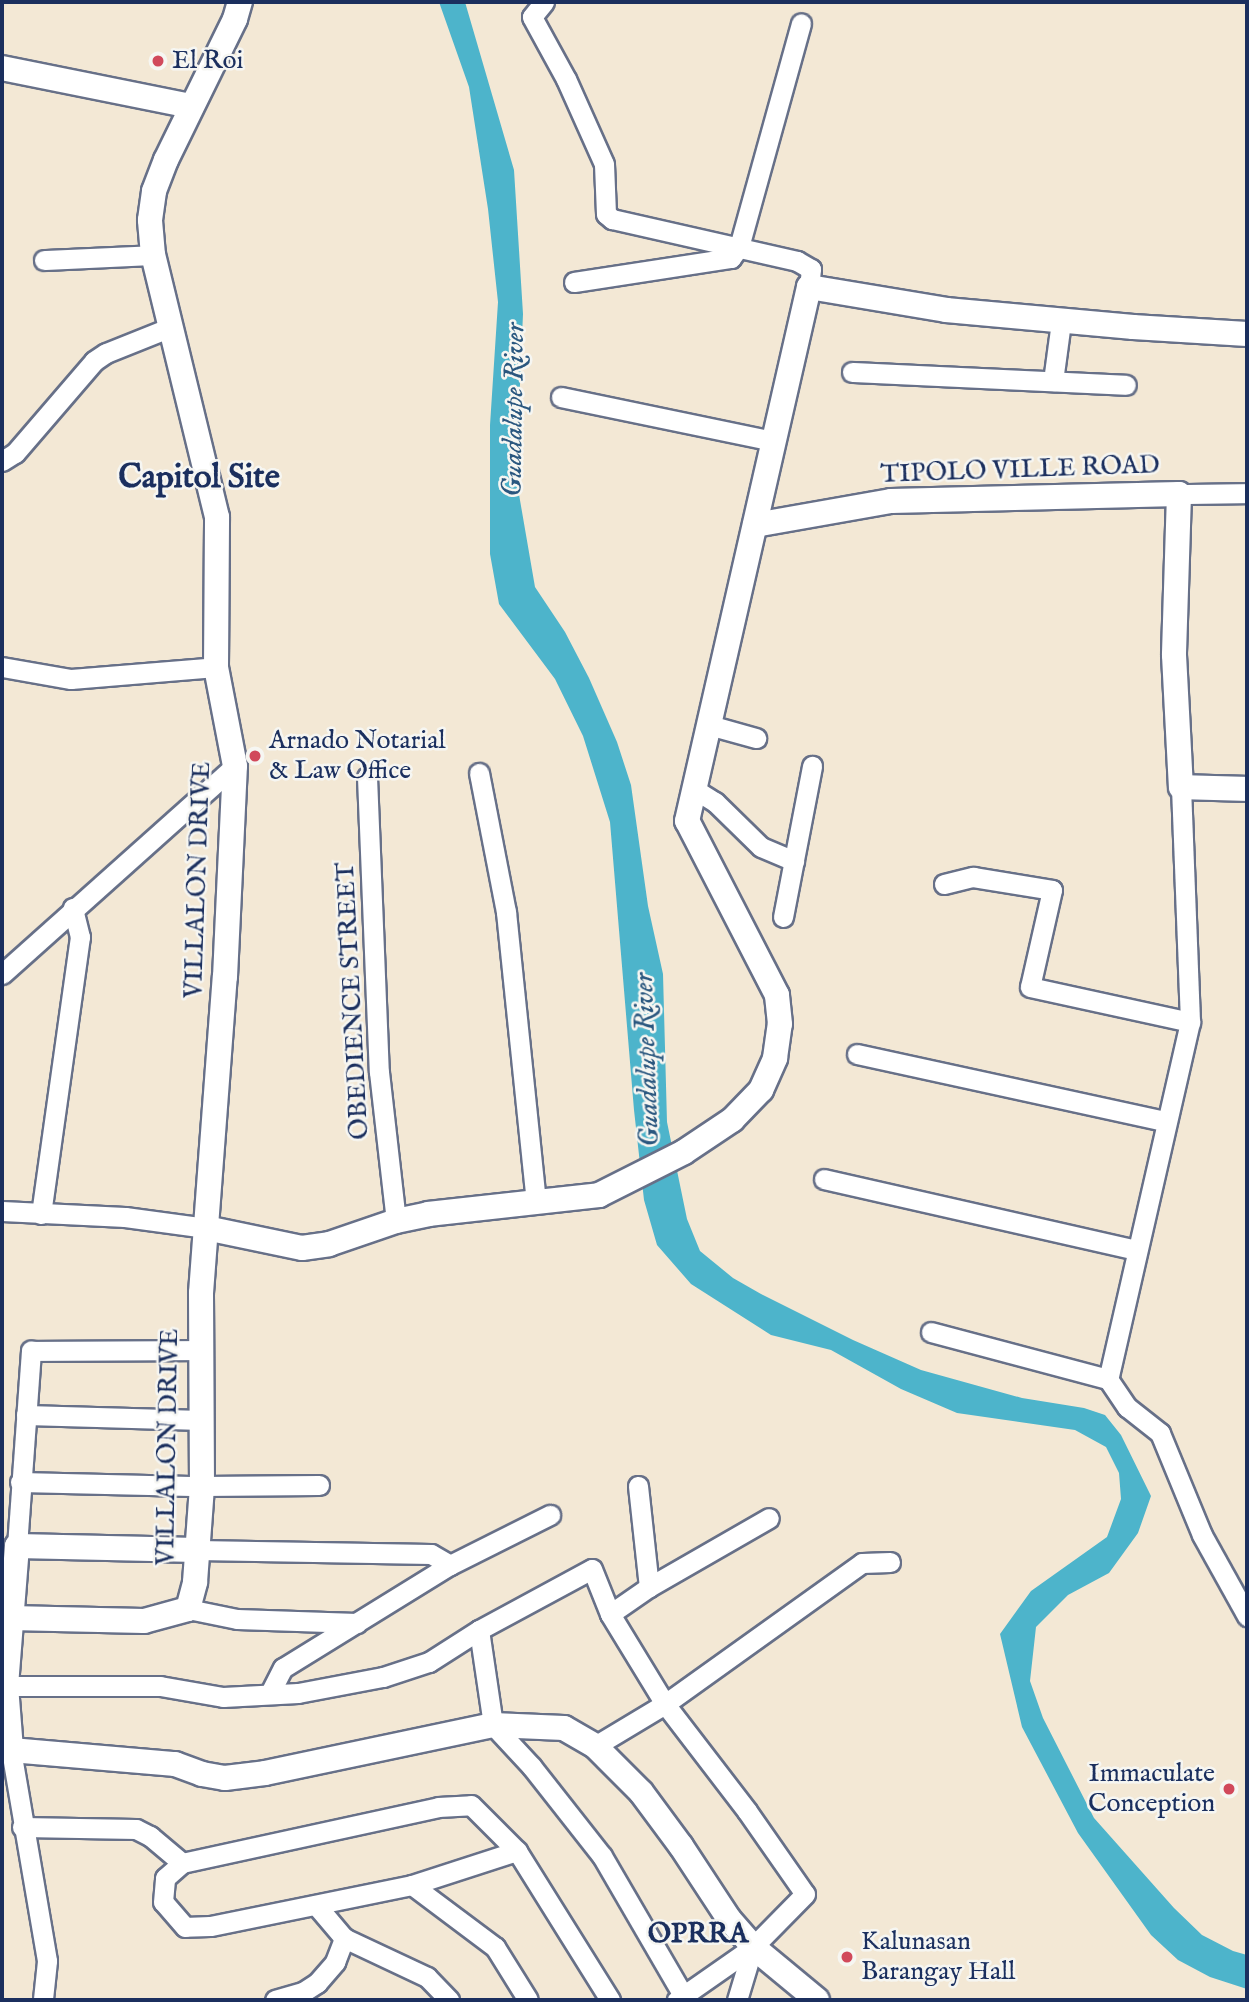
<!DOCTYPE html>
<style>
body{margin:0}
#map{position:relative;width:1249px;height:2002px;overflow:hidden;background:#f3e8d5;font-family:"IM FELL English",serif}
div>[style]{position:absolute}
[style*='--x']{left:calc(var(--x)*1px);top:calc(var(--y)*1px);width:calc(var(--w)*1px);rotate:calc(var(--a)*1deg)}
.water>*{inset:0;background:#4db4cb}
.roads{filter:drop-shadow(2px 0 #677088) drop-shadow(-2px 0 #677088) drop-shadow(0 2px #677088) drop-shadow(0 -2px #677088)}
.minor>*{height:19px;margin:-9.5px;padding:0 9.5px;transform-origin:9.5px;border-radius:9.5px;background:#fff}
.tertiary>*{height:24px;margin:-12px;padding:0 12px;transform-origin:12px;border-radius:12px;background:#fff}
.dots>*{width:19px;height:19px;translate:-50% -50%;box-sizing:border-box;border:4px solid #f6f6f2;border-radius:50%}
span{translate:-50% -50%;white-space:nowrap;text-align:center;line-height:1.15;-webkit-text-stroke:5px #f6f6f2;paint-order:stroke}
.poi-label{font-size:26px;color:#1b2f5e}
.left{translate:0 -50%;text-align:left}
.right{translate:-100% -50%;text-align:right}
.street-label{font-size:26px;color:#1b2f5e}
.water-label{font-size:28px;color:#2a577f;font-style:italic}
.neighbourhood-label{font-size:28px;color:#1b2f5e;font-weight:700}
.district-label{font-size:33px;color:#1b2f5e;font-weight:700}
.frame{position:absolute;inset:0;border:4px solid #1b2f5e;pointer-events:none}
</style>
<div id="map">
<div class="water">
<i style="clip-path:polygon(439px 2px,465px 2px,514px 170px,523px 314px,516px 477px,535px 587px,565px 632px,589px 678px,617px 742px,631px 785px,648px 906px,663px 974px,667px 1122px,687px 1219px,700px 1251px,733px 1278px,761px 1294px,853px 1340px,921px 1370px,1022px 1398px,1084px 1408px,1105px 1415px,1121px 1435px,1151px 1496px,1138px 1533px,1109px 1573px,1068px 1595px,1036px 1627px,1030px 1681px,1043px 1718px,1094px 1818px,1174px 1908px,1202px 1935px,1233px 1951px,1247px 1955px,1247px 1989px,1210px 1977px,1178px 1960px,1151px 1935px,1078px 1833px,1022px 1727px,1000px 1634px,1031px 1591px,1107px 1537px,1121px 1499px,1119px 1473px,1106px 1447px,1075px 1430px,957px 1413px,901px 1389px,831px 1350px,771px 1335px,691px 1284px,657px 1245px,644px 1200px,634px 1110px,610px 822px,583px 736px,555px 679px,499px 604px,490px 554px,490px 425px,498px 302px,488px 209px,469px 87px)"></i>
</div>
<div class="roads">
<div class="minor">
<i style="--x:544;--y:2;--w:19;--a:129"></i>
<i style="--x:532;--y:17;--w:71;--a:61.3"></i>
<i style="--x:566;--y:79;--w:93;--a:65.9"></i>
<i style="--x:604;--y:164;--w:50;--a:87.7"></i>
<i style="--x:606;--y:214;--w:8;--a:40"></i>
<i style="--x:612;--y:219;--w:190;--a:12.8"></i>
<i style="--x:797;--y:261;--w:16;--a:30"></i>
<i style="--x:811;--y:269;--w:18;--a:96"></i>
<i style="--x:44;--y:260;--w:109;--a:-2.6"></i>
<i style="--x:574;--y:282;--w:159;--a:-8.7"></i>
<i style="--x:731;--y:258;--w:14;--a:-54"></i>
<i style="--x:739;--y:247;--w:232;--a:-74.5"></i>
<i style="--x:852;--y:372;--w:274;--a:2.7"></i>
<i style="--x:1053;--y:381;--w:60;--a:-82.3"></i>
<i style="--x:561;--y:397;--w:217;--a:11.7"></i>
<i style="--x:2;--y:461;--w:15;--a:-32"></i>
<i style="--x:15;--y:453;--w:121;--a:-49.3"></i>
<i style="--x:94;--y:361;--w:14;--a:-34"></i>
<i style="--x:106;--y:353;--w:70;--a:-21.8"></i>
<i style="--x:1179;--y:494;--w:68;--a:-0.8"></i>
<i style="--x:2;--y:667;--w:70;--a:9.9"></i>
<i style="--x:71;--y:679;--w:145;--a:-4.7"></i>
<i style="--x:709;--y:725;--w:49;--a:15.5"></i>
<i style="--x:479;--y:773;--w:142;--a:79"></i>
<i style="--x:506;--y:912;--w:291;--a:84.1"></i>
<i style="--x:367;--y:777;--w:295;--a:87.7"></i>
<i style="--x:379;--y:1072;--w:150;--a:83.5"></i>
<i style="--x:1181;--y:787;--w:235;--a:87.8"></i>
<i style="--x:1190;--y:1022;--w:366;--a:102.9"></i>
<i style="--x:1108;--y:1379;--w:34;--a:56"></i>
<i style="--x:1127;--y:1407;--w:42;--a:38.2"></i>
<i style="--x:1160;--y:1433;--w:110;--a:67.6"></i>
<i style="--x:1202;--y:1535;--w:93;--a:60.9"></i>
<i style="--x:694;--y:789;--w:25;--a:32"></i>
<i style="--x:715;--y:802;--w:64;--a:44.4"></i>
<i style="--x:761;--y:847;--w:36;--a:23"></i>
<i style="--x:944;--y:884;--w:30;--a:-14"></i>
<i style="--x:973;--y:877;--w:80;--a:9.3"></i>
<i style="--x:1052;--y:890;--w:99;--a:102.8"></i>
<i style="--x:1030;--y:987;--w:164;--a:12.3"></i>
<i style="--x:783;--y:917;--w:154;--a:-79.1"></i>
<i style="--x:2;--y:974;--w:312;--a:-41.8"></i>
<i style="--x:857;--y:1054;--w:315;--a:12.3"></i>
<i style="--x:824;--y:1179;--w:321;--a:12.8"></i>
<i style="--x:2;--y:1211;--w:123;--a:2.8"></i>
<i style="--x:125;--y:1217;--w:82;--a:7.7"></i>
<i style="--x:41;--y:1214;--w:280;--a:-82"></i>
<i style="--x:80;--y:937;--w:30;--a:-104"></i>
<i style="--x:931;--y:1332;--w:183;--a:14.9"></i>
<i style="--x:26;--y:1415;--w:176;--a:1.6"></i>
<i style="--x:20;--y:1482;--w:182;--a:1.3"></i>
<i style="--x:202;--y:1486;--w:117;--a:-0.5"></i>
<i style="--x:638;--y:1486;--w:102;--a:83.8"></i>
<i style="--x:17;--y:1546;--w:196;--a:-85.9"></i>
<i style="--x:31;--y:1351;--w:170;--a:-0.3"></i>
<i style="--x:197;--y:1550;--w:234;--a:1"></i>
<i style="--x:431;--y:1554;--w:22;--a:30"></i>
<i style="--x:188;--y:1609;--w:50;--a:11.5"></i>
<i style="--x:237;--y:1619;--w:120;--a:1.9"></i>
<i style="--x:610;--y:1614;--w:47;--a:-34.7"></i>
<i style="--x:649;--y:1587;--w:138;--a:-29.9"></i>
<i style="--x:479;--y:1630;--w:96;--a:81.6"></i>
<i style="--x:493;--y:1725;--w:57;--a:47.1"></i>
<i style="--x:532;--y:1767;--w:113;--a:51.8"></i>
<i style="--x:602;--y:1856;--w:161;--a:59.8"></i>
<i style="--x:6;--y:1686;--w:154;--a:0"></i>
<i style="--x:160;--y:1686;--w:64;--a:9.9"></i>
<i style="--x:223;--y:1697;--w:75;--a:-3.1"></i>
<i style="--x:298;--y:1693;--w:86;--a:-10.7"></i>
<i style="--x:383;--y:1677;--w:48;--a:-18.1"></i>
<i style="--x:429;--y:1662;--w:59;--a:-32.6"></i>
<i style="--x:479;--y:1630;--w:128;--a:-28.4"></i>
<i style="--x:592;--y:1569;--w:48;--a:68.2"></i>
<i style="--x:610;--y:1614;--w:105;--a:58.6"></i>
<i style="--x:665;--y:1704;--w:135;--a:52.5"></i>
<i style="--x:747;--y:1811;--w:101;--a:55.1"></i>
<i style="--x:805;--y:1894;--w:74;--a:134.5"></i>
<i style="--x:753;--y:1947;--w:93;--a:145.1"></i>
<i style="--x:270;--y:1693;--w:28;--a:-63"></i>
<i style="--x:283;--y:1668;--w:196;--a:-31.7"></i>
<i style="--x:450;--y:1565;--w:112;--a:-26.6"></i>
<i style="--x:595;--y:1746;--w:82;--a:-31"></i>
<i style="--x:665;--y:1704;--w:242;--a:-35.6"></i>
<i style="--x:862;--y:1563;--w:28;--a:-2"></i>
<i style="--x:11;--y:1750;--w:214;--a:80.3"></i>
<i style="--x:47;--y:1961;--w:39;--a:96"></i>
<i style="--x:22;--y:1827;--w:114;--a:1"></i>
<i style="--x:136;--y:1829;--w:16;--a:27"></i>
<i style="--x:150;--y:1836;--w:42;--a:40.2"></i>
<i style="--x:517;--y:1851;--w:110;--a:162.1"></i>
<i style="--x:412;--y:1885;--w:206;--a:168.5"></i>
<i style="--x:210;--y:1926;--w:25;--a:178"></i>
<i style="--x:185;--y:1927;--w:33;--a:-131"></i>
<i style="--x:163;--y:1902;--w:24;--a:-85"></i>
<i style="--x:165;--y:1878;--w:23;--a:-41"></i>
<i style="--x:182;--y:1863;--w:262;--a:-12.3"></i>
<i style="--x:438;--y:1807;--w:33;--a:-3"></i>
<i style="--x:471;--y:1805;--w:65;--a:45"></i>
<i style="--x:517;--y:1851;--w:176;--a:58"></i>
<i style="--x:412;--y:1885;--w:104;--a:36.8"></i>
<i style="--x:495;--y:1947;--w:62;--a:58.1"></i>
<i style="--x:316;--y:1905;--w:43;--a:49.7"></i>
<i style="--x:344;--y:1938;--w:92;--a:25.2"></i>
<i style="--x:427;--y:1977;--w:32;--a:46"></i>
<i style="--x:275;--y:2000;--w:29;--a:-16"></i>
<i style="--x:303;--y:1992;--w:17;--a:-33"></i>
<i style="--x:317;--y:1983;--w:28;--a:-49"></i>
<i style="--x:335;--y:1962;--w:26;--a:-69"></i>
<i style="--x:737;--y:2000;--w:55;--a:-73.2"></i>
</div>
<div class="tertiary">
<i style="--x:2;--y:68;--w:193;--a:11.4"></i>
<i style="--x:755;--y:525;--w:138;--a:-10"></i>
<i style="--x:891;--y:501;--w:288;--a:-1.4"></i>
<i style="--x:1179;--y:494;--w:161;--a:91.8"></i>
<i style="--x:1174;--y:655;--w:132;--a:87"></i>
<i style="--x:1181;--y:787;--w:66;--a:1.7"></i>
<i style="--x:206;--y:1228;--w:98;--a:11.8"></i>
<i style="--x:302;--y:1248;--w:27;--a:-8"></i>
<i style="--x:329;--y:1244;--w:71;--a:-18.9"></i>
<i style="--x:396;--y:1221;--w:33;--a:-12"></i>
<i style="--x:428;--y:1214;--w:172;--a:-6.3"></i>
<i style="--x:599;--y:1195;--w:95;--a:-26.8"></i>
<i style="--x:684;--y:1152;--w:58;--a:-33.7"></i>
<i style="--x:732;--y:1120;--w:42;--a:-46"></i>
<i style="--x:761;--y:1090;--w:35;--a:-66"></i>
<i style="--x:775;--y:1058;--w:34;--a:-82"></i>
<i style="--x:780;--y:1024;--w:29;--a:-96"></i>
<i style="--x:777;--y:995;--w:196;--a:-117.3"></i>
<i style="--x:687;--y:821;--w:548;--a:-77.13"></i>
<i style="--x:809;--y:287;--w:139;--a:9.5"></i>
<i style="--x:946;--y:310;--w:188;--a:5.2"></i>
<i style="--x:1133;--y:327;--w:114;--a:3.5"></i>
<i style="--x:197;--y:1550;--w:180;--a:-178.7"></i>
<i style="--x:17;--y:1546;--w:140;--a:94.5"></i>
<i style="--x:6;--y:1686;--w:64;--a:85.5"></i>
<i style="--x:11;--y:1750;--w:165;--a:4.9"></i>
<i style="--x:175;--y:1764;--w:29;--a:20"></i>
<i style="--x:202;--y:1774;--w:23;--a:10"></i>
<i style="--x:225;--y:1778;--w:40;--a:-7.1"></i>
<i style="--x:265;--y:1773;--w:233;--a:-11.9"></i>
<i style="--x:493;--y:1725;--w:71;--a:2.4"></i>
<i style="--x:564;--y:1728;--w:36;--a:30"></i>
<i style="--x:595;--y:1746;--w:65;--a:45"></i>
<i style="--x:641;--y:1792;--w:67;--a:53.5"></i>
<i style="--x:681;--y:1846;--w:87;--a:56.7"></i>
<i style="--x:729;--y:1919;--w:37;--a:49"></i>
<i style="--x:753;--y:1947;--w:83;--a:39.6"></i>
<i style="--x:10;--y:1618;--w:134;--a:1.3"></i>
<i style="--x:144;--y:1621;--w:46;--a:-15.3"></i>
<i style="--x:188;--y:1609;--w:28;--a:-75"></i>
<i style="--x:195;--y:1582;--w:96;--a:-85.8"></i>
<i style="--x:202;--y:1486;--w:193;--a:-90.3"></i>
<i style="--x:201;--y:1293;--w:317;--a:-85.7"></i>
<i style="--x:225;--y:977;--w:211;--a:-87.3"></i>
<i style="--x:235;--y:766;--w:101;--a:-100.9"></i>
<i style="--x:216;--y:667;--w:150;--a:-89.6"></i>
<i style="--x:217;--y:517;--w:270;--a:-103.7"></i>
<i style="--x:153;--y:255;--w:35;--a:-95"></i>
<i style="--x:150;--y:220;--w:29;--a:-82"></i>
<i style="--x:154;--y:191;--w:33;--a:-69"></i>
<i style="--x:166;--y:160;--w:157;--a:-63.9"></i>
<i style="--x:235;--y:19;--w:18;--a:-74"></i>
</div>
</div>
<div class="dots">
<i style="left:158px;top:61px;background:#d1495b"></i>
<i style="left:255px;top:756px;background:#d1495b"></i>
<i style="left:1229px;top:1789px;background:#d1495b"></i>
<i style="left:847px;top:1957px;background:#d1495b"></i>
</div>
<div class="poi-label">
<span class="left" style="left:172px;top:61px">El Roi</span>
<span class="left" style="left:269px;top:756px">Arnado Notarial<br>&amp; Law Office</span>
<span class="right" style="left:1215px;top:1789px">Immaculate<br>Conception</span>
<span class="left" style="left:861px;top:1957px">Kalunasan<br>Barangay Hall</span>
</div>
<div class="street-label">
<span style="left:1020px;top:470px;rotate:-2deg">TIPOLO VILLE ROAD</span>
<span style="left:198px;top:880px;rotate:-88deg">VILLALON DRIVE</span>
<span style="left:353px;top:1001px;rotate:-93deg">OBEDIENCE STREET</span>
<span style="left:168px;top:1447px;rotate:-89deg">VILLALON DRIVE</span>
</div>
<div class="water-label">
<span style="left:515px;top:410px;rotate:-89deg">Guadalupe River</span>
<span style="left:648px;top:1060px;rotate:-92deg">Guadalupe River</span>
</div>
<div class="neighbourhood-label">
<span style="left:698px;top:1935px">OPRRA</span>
</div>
<div class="district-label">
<span style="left:199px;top:479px">Capitol Site</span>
</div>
<div class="frame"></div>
</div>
